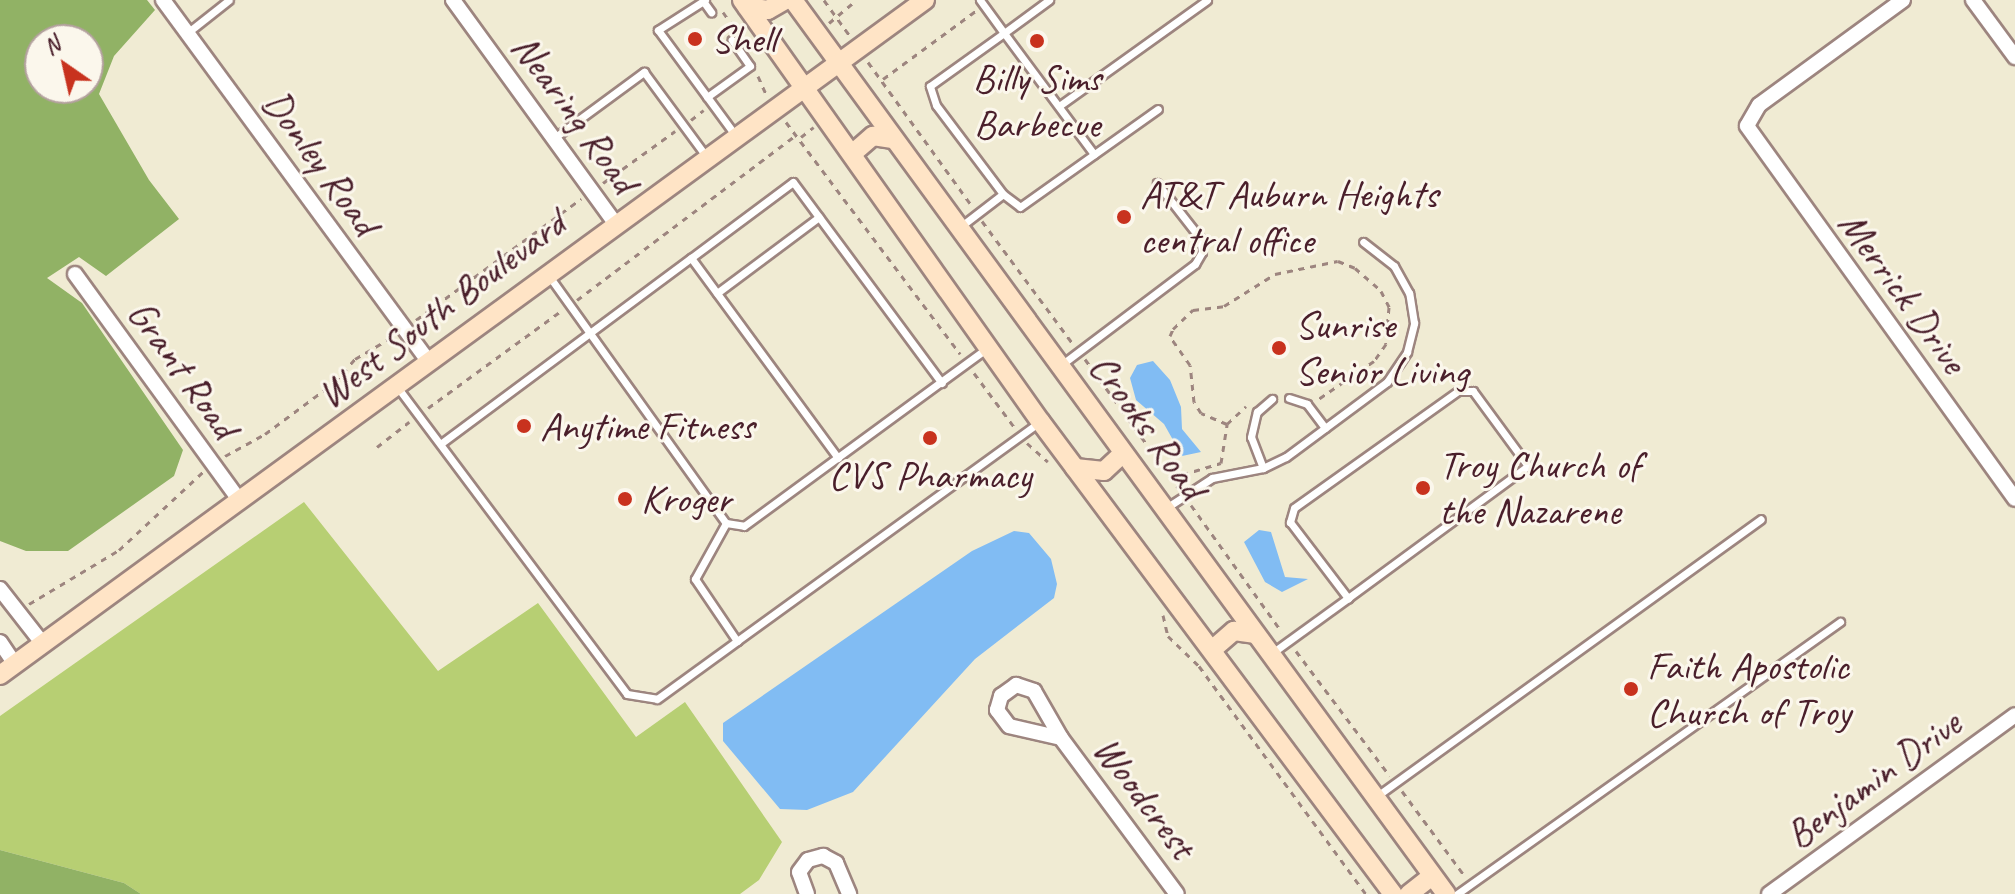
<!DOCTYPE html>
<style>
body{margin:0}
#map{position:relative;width:2015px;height:894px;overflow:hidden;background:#f0ebd3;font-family:Caveat,sans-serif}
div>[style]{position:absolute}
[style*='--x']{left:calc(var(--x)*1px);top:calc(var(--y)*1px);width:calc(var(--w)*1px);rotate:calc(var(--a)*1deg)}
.green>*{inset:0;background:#b7cf73}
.forest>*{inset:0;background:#91b265}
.water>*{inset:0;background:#81bcf3}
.path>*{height:3px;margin-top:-1.5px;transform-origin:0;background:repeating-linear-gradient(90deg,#9d857f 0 6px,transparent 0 12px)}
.roads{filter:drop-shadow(2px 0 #9d857f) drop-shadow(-2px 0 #9d857f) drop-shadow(0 2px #9d857f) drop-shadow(0 -2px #9d857f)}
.lane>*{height:7px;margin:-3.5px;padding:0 3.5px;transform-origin:3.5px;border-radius:3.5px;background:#fff}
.street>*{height:14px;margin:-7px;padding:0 7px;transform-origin:7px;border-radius:7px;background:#fff}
.secondary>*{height:18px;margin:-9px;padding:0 9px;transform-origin:9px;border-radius:9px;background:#ffe4c6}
.dots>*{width:22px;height:22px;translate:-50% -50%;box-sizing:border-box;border:4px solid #fbf7ec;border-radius:50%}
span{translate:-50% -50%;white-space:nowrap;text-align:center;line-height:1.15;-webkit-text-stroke:6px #fbf7ec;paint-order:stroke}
.poi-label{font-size:40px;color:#4a1f2b}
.left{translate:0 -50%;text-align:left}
.street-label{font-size:40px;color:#4a1f2b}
.north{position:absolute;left:24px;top:24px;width:80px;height:80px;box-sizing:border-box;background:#fbf7ec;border:2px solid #b4a19f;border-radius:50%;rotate:326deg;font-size:22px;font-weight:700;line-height:32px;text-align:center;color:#4a1f2b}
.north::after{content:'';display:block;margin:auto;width:28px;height:36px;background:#c8321e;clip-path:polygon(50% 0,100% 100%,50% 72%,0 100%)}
</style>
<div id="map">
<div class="green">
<i style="clip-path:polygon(304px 502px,438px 671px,538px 603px,636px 737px,685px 702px,782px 842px,759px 880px,740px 894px,141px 894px,124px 883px,0 850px,0 716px)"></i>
</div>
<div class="forest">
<i style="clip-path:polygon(evenodd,0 0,147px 0,155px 10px,114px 56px,99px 94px,149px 180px,179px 219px,106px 276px,79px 257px,47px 278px,82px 303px,183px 450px,174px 476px,68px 551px,26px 551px,0 541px,0 0,88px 40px,88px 88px,40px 88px,40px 40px,88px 40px)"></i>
<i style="clip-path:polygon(0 850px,124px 883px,141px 894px,0 894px)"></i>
</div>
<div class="water">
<i style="clip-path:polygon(1153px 361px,1170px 380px,1181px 407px,1182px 429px,1201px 452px,1182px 456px,1164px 424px,1136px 400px,1130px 378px,1137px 365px)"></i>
<i style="clip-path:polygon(1259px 530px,1271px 532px,1285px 577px,1308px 579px,1282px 592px,1265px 582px,1244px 542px)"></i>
<i style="clip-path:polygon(1014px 531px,1029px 533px,1051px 559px,1057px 584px,1054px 598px,975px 659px,853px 792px,807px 810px,780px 809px,723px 741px,723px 723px,972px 551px)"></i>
</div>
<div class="path">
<i style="--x:824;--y:0;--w:44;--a:54.2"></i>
<i style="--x:723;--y:12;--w:21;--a:55"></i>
<i style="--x:829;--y:23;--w:35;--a:-40"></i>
<i style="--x:868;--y:62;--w:176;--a:54.2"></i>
<i style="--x:758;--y:76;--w:22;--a:66"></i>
<i style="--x:883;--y:79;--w:117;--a:-36.3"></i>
<i style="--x:691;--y:120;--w:16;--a:-38"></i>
<i style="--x:786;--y:122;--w:290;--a:53.1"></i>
<i style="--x:801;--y:137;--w:16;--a:-38"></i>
<i style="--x:603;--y:183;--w:89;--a:-35.8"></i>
<i style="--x:982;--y:221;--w:153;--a:53.5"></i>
<i style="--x:577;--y:300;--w:273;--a:-37"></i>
<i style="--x:416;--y:320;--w:205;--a:-36.3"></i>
<i style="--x:1085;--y:359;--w:160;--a:54.1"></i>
<i style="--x:974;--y:373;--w:69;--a:53.3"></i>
<i style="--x:428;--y:408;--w:165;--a:-36.1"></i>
<i style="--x:1227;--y:424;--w:26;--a:-43"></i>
<i style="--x:1027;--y:443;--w:28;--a:42"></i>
<i style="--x:377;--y:447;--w:41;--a:-38"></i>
<i style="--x:225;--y:456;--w:46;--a:-28.8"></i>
<i style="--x:265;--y:434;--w:87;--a:-36.6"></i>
<i style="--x:335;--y:382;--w:30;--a:-49"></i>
<i style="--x:355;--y:359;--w:45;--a:-30.5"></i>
<i style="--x:1171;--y:478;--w:52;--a:-16.7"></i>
<i style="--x:1221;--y:463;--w:39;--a:-81"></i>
<i style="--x:1227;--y:424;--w:28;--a:-157"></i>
<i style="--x:1201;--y:413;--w:13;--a:-122"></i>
<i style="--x:1194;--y:402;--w:37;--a:-96"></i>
<i style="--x:1190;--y:365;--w:35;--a:-125"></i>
<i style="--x:1170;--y:336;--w:8;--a:-67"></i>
<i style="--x:1173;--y:329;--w:28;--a:-44"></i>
<i style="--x:1193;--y:310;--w:31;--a:-7"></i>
<i style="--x:1224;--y:306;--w:60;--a:-32.1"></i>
<i style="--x:1275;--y:274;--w:64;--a:-11.7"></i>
<i style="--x:1338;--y:261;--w:18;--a:22"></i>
<i style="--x:1355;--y:268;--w:35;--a:41"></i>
<i style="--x:1381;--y:291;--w:18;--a:63"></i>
<i style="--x:1389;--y:307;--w:37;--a:95"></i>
<i style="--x:1386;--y:344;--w:21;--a:125"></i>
<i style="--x:1374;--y:361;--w:69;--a:145.6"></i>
<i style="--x:1191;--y:505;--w:156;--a:54.4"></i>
<i style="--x:29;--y:604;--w:105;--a:-31"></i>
<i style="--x:119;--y:550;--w:115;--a:-42.9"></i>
<i style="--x:1163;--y:615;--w:22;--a:77"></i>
<i style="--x:1168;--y:636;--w:43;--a:44.1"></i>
<i style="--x:1199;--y:666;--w:283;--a:53.8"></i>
<i style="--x:1296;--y:651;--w:156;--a:53.1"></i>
<i style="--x:1402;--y:791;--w:104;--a:53.6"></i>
</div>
<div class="roads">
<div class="lane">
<i style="--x:705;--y:0;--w:56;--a:147.4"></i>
<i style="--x:658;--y:30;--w:132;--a:53.7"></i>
<i style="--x:980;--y:0;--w:41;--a:54"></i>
<i style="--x:1004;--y:33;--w:56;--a:-36.3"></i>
<i style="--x:703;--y:1;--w:14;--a:54"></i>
<i style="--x:187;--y:33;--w:53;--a:-38.2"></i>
<i style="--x:707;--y:97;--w:53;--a:-35.8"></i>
<i style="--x:750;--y:66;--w:32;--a:-125"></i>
<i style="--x:1059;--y:106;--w:182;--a:-35.6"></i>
<i style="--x:554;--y:138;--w:112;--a:-36.3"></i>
<i style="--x:644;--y:72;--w:104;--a:53.6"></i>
<i style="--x:1003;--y:194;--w:111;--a:-127"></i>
<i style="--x:936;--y:105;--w:20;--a:-108"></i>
<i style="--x:930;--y:86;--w:91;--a:-35.6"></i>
<i style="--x:1004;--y:33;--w:151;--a:53.4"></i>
<i style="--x:960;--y:227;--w:54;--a:-37.5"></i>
<i style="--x:1003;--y:194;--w:21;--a:37"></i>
<i style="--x:1020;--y:207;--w:169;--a:-35.4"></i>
<i style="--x:549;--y:276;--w:304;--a:54.4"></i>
<i style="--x:726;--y:523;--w:64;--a:119"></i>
<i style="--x:695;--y:579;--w:75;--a:55.9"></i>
<i style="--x:737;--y:641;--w:373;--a:-35.9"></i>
<i style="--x:717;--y:293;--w:127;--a:-36.7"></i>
<i style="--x:1061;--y:365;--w:168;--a:-37"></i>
<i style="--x:1195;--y:264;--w:14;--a:-60"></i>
<i style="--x:1202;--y:252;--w:14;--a:-98"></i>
<i style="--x:1200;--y:238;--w:70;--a:-128"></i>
<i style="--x:398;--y:388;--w:382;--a:53.2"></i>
<i style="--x:627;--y:694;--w:30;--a:9"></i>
<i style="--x:657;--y:699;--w:99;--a:-35.9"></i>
<i style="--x:1289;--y:398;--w:19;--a:18"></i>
<i style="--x:1307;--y:404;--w:30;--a:53"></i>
<i style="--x:443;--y:442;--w:309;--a:-36.6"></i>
<i style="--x:838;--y:458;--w:248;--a:-126.3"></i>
<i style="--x:691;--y:258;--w:127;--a:-36.7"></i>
<i style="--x:793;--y:182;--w:250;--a:53.5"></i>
<i style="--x:1263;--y:468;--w:33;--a:-111"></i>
<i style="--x:1251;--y:437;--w:26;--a:-77"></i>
<i style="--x:1257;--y:412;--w:20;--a:-41"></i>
<i style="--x:1166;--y:508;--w:55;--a:-33.1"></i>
<i style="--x:1212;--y:478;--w:52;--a:-11.1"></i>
<i style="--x:1263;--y:468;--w:25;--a:-26"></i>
<i style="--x:1286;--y:457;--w:126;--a:-36.6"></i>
<i style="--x:1387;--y:382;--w:36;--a:-56"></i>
<i style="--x:1407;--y:352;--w:30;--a:-76"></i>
<i style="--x:1414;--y:323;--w:30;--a:-99"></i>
<i style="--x:1409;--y:293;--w:31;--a:-119"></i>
<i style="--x:1394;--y:266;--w:39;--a:-142"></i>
<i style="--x:726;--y:523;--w:18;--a:9"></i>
<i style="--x:744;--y:526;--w:300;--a:-36.2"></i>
<i style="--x:1272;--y:653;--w:94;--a:-35.9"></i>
<i style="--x:1348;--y:598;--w:223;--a:-36.3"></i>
<i style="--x:1528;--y:466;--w:93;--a:-126.3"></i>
<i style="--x:1473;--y:391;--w:15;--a:180"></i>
<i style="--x:1458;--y:391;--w:201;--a:144.5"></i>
<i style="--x:1294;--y:508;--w:15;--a:106"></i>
<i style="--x:1290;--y:522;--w:96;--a:52.7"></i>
<i style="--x:1377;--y:796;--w:473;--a:-35.8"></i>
<i style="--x:1457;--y:894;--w:470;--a:-35.4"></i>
</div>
<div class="street">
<i style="--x:163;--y:0;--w:449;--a:53.7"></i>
<i style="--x:453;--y:0;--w:277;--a:54"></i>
<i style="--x:1903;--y:0;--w:178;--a:143.9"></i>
<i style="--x:1759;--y:105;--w:24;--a:120"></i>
<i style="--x:1747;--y:126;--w:459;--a:54.3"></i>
<i style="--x:1973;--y:0;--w:71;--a:53.6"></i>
<i style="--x:75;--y:274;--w:281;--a:54"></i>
<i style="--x:0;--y:589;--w:70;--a:52"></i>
<i style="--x:0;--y:642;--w:27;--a:56"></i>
<i style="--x:1061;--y:738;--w:53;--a:-167"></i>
<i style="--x:1009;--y:726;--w:20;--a:-127"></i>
<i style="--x:997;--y:710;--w:15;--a:-74"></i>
<i style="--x:1001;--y:696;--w:19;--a:-36"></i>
<i style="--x:1016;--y:685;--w:19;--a:18"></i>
<i style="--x:1034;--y:691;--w:54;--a:60.1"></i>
<i style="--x:1061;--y:738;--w:194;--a:53.4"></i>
<i style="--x:807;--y:894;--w:23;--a:-110"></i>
<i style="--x:799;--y:872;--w:15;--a:-53"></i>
<i style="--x:808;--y:860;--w:16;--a:-15"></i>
<i style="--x:823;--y:856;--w:15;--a:28"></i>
<i style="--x:836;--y:863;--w:34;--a:67"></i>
<i style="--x:1769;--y:894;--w:304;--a:-36"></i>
</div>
<div class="secondary">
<i style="--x:742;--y:0;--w:516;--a:54.71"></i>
<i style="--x:1040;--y:421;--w:590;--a:53.27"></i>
<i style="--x:793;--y:0;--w:1107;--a:53.85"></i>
<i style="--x:747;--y:7;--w:21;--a:8"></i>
<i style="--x:768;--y:10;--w:20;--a:-30"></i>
<i style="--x:852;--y:154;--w:28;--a:-41"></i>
<i style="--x:873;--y:136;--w:20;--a:9"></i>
<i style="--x:1075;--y:468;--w:29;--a:6"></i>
<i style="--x:1104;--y:471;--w:26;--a:-43"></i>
<i style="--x:1213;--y:649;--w:28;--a:-41"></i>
<i style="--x:1234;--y:631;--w:22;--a:8"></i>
<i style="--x:0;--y:675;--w:1145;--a:-36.12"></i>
<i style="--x:1409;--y:894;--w:29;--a:-38"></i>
</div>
</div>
<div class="dots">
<i style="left:695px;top:39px;background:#c8321e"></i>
<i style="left:1037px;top:41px;background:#c8321e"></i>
<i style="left:1124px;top:217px;background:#c8321e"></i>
<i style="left:1279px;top:348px;background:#c8321e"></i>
<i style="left:524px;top:426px;background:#c8321e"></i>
<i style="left:930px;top:438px;background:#c8321e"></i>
<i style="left:1423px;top:488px;background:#c8321e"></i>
<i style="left:625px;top:499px;background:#c8321e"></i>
<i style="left:1631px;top:689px;background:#c8321e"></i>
</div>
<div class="poi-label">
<span class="left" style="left:711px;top:39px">Shell</span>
<span style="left:1037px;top:101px">Billy Sims<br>Barbecue</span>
<span class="left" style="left:1140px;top:217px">AT&amp;T Auburn Heights<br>central office</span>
<span class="left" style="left:1295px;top:348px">Sunrise<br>Senior Living</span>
<span class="left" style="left:540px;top:426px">Anytime Fitness</span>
<span class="left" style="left:1439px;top:488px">Troy Church of<br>the Nazarene</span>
<span style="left:930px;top:475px">CVS Pharmacy</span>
<span class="left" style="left:641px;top:499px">Kroger</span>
<span class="left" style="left:1647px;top:689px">Faith Apostolic<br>Church of Troy</span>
</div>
<div class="street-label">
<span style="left:575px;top:113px;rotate:54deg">Nearing Road</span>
<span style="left:321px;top:162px;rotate:54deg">Donley Road</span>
<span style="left:1903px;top:292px;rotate:54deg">Merrick Drive</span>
<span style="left:441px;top:309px;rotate:-37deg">West South Boulevard</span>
<span style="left:183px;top:369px;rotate:54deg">Grant Road</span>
<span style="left:1148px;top:426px;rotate:54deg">Crooks Road</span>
<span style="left:1873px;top:779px;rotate:-36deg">Benjamin Drive</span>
<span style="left:1145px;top:797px;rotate:53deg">Woodcrest</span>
</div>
<div class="north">N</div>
</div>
